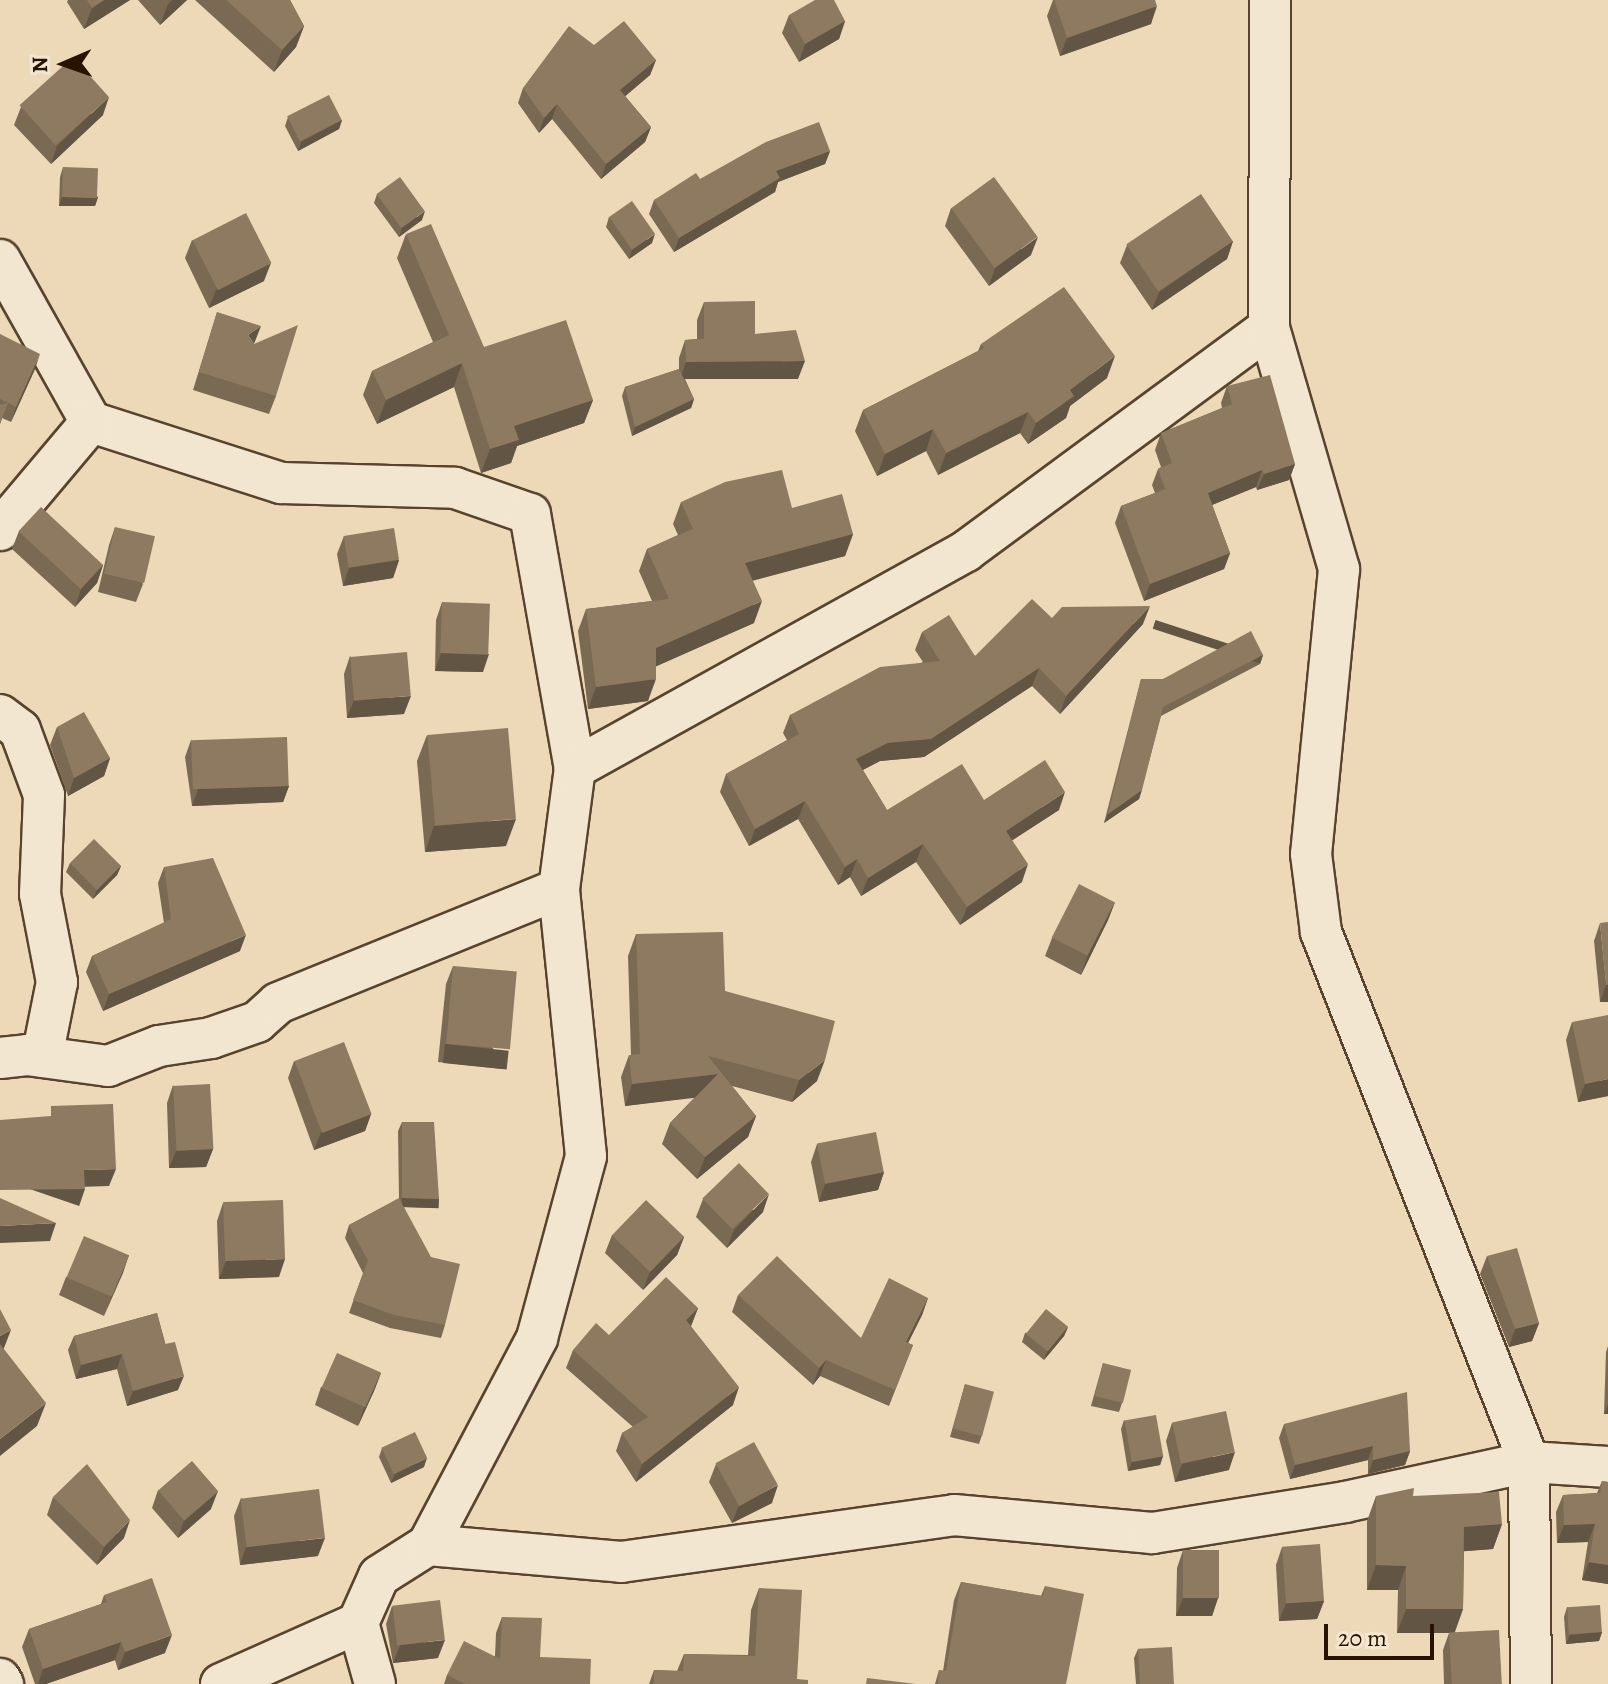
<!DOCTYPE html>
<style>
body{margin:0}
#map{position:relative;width:1608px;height:1684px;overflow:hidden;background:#edd9b8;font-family:Alegreya,serif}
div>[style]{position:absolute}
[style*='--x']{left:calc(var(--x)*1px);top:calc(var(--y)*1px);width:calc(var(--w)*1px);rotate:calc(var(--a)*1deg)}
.roads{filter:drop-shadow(2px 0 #58442e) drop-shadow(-2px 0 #58442e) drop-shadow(0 2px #58442e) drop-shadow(0 -2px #58442e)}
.street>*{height:40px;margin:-20px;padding:0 20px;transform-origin:20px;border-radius:20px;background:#f3e6d1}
.wall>*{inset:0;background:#7a6953}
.shaded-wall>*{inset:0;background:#635543;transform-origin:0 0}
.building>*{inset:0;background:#8e7a60;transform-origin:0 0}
span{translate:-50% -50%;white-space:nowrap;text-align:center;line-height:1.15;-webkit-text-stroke:6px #f3e6d1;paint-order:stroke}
.north{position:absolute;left:24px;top:24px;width:80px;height:80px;-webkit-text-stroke:6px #f3e6d1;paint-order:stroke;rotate:268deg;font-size:22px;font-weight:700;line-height:32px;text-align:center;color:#271300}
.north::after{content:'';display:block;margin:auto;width:28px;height:36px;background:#271300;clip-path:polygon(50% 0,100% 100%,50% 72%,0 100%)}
.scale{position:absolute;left:1324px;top:1624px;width:110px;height:36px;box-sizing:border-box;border:4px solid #271300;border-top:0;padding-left:10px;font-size:24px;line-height:28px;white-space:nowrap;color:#271300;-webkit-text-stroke:6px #f3e6d1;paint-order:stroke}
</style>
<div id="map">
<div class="roads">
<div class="street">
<i style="--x:0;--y:260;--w:186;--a:60.7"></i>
<i style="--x:91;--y:422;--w:200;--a:17.8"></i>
<i style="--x:281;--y:483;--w:174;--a:1.6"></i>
<i style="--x:455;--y:488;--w:79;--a:19.1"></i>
<i style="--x:530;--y:514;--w:258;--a:80"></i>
<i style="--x:1269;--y:328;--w:251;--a:73.8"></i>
<i style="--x:1339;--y:569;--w:286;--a:95.6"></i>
<i style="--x:1311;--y:854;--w:79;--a:82.7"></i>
<i style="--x:1321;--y:932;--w:569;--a:68.57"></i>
<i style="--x:1529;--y:1462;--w:222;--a:89.5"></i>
<i style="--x:0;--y:530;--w:141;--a:-49.9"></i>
<i style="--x:0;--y:715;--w:25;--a:37"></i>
<i style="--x:20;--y:730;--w:69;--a:69.7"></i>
<i style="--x:44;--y:795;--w:99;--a:92.3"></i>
<i style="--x:40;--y:894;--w:90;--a:79.1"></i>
<i style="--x:57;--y:982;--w:76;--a:101.3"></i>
<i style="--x:0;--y:1058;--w:27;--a:-6"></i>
<i style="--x:27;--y:1055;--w:82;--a:7.7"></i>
<i style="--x:108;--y:1066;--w:55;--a:-21.4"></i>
<i style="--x:159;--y:1046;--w:53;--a:-8.7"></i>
<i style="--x:211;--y:1038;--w:49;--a:-19.2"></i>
<i style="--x:257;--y:1022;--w:28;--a:-42"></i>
<i style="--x:278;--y:1003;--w:303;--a:-22.1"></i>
<i style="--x:428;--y:1545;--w:194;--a:5"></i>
<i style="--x:621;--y:1562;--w:336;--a:-8"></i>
<i style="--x:954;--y:1515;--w:199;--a:5.2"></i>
<i style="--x:1152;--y:1533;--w:195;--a:-9.1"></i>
<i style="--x:1345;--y:1502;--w:188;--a:-12.3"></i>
<i style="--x:1529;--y:1462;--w:79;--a:3.6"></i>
<i style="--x:358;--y:1623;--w:63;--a:74.4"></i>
<i style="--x:0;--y:1679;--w:6;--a:59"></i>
<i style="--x:221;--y:1684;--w:150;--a:-24"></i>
<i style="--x:358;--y:1623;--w:51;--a:-65.9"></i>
<i style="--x:379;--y:1576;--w:58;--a:-32.3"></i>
<i style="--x:428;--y:1545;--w:234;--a:-62.2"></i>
<i style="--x:537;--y:1338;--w:188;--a:-74.9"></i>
<i style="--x:586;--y:1156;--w:268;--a:-95.8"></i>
<i style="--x:559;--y:889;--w:122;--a:-82.5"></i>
<i style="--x:575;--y:768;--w:447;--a:-29"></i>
<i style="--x:966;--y:551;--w:376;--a:-36.4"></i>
<i style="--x:1269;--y:328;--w:328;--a:-89.8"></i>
</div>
</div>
<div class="wall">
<i style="clip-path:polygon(68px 0,130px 0,84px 29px,67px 2px)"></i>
<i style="clip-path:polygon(138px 0,187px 0,160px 25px)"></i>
<i style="clip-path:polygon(195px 0,290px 0,304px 26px,296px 47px,274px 72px)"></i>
<i style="clip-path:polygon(1053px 0,1155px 0,1151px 24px,1060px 56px,1047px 16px)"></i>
<i style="clip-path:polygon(789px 15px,845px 21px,839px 39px,799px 62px,782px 33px)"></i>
<i style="clip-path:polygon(594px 45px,656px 60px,650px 75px,625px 96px,651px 127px,645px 142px,601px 179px,552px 119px,539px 133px,518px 103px,523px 88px)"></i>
<i style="clip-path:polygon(21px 107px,103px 115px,51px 164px,14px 125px)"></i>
<i style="clip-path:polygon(288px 117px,342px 120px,339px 129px,298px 151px,285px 126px)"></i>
<i style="clip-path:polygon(830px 151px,825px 164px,778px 182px,775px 192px,674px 252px,649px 214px,654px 200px,700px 179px)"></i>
<i style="clip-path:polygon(63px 167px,98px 197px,95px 206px,59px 206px,60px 177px)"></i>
<i style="clip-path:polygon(377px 194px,422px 220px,399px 237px,374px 203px)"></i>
<i style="clip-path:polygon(951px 208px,1031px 255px,989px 286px,945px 226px)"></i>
<i style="clip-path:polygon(609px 217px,652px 243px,629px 259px,606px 227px)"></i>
<i style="clip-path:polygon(406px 234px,484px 347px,593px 400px,584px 423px,517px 446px,511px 463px,481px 473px,454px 387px,377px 424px,363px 395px,372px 371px,433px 342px,397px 258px)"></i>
<i style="clip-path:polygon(192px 240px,264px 281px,209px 308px,185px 258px)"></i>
<i style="clip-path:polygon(1233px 241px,1227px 259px,1152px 310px,1120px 263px,1127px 245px)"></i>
<i style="clip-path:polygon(704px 302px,755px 334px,798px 379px,685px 379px,694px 399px,691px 408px,632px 436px,622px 396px,625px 387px,679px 369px,679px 358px,685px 340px,697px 339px,697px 320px)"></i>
<i style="clip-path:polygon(217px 312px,254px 344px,276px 396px,269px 414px,193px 390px)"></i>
<i style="clip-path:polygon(0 334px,35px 369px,11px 422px,2px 418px,0 424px)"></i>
<i style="clip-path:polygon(981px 344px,1107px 378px,1070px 406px,1066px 418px,1028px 444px,1020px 433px,938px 475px,926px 451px,877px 476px,855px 431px,863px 410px,978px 351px)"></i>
<i style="clip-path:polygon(1227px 386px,1295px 464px,1289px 480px,1257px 490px,1256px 487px,1212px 505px,1230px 553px,1224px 569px,1144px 601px,1115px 523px,1121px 506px,1155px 493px,1152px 485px,1158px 469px,1161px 467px,1155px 450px,1161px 433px,1222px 408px,1221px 403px)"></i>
<i style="clip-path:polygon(681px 502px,792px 508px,853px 534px,845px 556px,753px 580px,754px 623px,656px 666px,648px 701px,588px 709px,578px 631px,586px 609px,652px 601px,639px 571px,647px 549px,678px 535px,673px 524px)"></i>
<i style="clip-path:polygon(115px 527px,143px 584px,136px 602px,98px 592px,109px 545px)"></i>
<i style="clip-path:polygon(19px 531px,103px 565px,97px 583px,75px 607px,12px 549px)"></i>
<i style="clip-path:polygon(344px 536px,399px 560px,393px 578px,343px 586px,337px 554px)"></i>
<i style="clip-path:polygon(442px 602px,483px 672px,435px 671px,436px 620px)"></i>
<i style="clip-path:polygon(1052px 618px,1143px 624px,1060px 714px,1032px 686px,924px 757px,880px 761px,863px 770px,887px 810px,984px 800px,1059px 810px,1012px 840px,1022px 882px,960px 925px,916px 862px,861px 896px,850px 877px,838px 885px,798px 819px,749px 846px,720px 792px,726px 774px,787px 740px,783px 733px,790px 715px,923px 662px,915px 650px,922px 632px,975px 656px)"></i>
<i style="clip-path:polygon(1263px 655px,1260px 664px,1161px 716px,1139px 799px,1104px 823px,1141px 679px,1163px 679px)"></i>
<i style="clip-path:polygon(350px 656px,404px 714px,347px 718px,344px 674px)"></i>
<i style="clip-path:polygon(57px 727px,110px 758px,104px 776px,68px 796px,50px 745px)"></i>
<i style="clip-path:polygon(427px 735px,506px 846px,425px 852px,417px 761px)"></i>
<i style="clip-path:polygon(191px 740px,289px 786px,283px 802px,192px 806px,185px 757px)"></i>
<i style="clip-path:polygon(70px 863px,121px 866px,117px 875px,93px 899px,66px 872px)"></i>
<i style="clip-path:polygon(164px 867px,240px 951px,103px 1011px,86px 972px,92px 956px,164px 923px,158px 883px)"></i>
<i style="clip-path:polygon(1115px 902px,1108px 920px,1081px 975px,1045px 956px,1052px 938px)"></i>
<i style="clip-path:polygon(1600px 923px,1608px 1002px,1600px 1002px,1594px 941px)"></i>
<i style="clip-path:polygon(636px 934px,725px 991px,817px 1081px,792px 1102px,732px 1086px,756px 1116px,748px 1137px,697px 1179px,662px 1144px,670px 1123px,695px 1097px,625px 1106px,621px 1077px,629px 1055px,631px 1055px,628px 956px)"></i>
<i style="clip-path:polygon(453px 966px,503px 1069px,438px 1062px,446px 984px)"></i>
<i style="clip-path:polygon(1572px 1022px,1608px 1096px,1578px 1102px,1566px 1040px)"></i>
<i style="clip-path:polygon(294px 1061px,371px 1114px,365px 1131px,314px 1150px,288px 1078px)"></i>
<i style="clip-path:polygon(173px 1085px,213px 1149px,206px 1167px,169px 1168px,167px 1103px)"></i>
<i style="clip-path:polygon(402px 1122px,439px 1199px,436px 1208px,404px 1207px,445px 1325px,441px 1338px,390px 1328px,349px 1313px,363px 1273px,345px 1238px,349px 1225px,399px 1199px,398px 1131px)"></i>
<i style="clip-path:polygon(817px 1144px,884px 1172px,878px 1190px,819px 1202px,811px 1162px)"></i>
<i style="clip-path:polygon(703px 1199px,763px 1212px,727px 1248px,696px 1217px)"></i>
<i style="clip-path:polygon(223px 1203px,279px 1277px,219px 1279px,217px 1221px)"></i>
<i style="clip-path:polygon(612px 1235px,684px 1237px,677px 1255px,643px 1290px,605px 1253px)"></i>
<i style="clip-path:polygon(129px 1255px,104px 1316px,59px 1295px,66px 1277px)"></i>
<i style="clip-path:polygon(1487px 1256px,1539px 1323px,1532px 1341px,1509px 1347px,1480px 1274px)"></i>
<i style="clip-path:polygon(738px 1295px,861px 1338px,928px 1298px,922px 1315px,908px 1343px,913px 1345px,889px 1406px,820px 1376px,813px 1385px,732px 1312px)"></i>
<i style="clip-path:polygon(698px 1308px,691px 1326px,733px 1405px,636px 1482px,616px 1451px,622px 1433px,633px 1427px,566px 1368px,573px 1350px,609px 1335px)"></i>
<i style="clip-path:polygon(157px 1313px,178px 1390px,127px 1406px,117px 1369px,76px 1379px,68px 1350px,74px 1336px)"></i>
<i style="clip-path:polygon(1068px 1327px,1064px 1336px,1044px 1360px,1022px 1342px,1025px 1333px)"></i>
<i style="clip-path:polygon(1608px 1346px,1608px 1414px,1604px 1414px,1606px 1352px)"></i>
<i style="clip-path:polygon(1103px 1363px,1122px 1403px,1119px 1412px,1091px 1406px)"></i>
<i style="clip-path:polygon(381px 1373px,374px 1391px,358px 1426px,315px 1405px,321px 1387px)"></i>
<i style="clip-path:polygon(965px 1384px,982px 1435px,979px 1444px,950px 1437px)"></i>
<i style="clip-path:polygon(1124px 1420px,1163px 1456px,1160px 1465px,1128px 1471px,1121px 1429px)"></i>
<i style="clip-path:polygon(1172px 1423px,1229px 1470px,1175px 1482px,1166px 1441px)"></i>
<i style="clip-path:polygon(1284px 1424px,1410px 1451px,1405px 1465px,1368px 1474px,1368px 1460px,1290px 1479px,1279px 1438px)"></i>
<i style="clip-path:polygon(382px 1448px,424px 1467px,391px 1483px,379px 1457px)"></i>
<i style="clip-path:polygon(716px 1464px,772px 1503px,732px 1523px,709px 1482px)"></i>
<i style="clip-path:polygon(1602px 1481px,1608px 1482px,1608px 1584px,1582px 1580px,1588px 1542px,1557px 1543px,1556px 1512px,1563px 1495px,1597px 1493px)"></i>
<i style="clip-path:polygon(158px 1490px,211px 1509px,178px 1538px,152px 1508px)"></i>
<i style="clip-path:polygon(1376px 1496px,1413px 1496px,1502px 1524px,1493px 1549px,1464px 1551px,1463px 1609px,1455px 1632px,1502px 1684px,1444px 1684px,1443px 1650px,1449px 1633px,1397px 1633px,1398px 1590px,1367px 1590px,1367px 1521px)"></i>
<i style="clip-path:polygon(53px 1497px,124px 1538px,97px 1565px,47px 1515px)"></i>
<i style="clip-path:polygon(241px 1498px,318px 1556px,240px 1565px,234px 1516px)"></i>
<i style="clip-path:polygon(1282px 1547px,1324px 1601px,1317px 1619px,1279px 1621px,1276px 1565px)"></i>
<i style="clip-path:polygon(1183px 1550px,1218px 1598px,1212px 1616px,1176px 1616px,1177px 1568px)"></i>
<i style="clip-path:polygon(961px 1582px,1041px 1596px,1045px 1586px,1066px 1684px,935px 1684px,939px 1670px,943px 1671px,954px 1600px)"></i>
<i style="clip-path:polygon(759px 1588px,797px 1679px,808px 1684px,649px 1684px,654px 1670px,677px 1671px,684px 1654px,748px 1655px,751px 1610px)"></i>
<i style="clip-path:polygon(104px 1595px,165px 1653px,118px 1670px,115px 1660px,46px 1684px,35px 1684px,22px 1647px,29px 1629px,101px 1604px)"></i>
<i style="clip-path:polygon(392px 1606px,438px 1658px,393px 1663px,386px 1624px)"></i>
<i style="clip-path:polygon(1567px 1607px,1602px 1632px,1599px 1641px,1566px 1644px,1564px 1617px)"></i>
<i style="clip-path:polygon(502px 1617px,540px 1657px,590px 1684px,444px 1684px,447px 1675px,495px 1656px,496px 1633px)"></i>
<i style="clip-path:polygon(1138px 1649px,1174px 1684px,1136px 1684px,1134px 1658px)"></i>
</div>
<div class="shaded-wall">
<i style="clip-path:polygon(104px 0,130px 0,84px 29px,92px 8px)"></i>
<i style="clip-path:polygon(172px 0,187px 0,160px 25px,168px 4px)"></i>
<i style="clip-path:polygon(1157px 6px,1151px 24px,1060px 56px,1067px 38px)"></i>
<i style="clip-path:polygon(845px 21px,839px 39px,799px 62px,805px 44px)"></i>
<i style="clip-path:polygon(304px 26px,296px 47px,274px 72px,282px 50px)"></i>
<i style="clip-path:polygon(656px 60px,650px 75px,615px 105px,620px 90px)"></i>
<i style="clip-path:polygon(109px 97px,103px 115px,51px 164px,57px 146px)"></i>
<i style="clip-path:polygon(557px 104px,552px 119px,539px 133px,544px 118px)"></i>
<i style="clip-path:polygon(342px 120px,339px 129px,298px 151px,301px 142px)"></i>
<i style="clip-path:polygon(651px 127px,645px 142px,601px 179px,606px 164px)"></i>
<i style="clip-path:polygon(830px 151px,825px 164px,778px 182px,775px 192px,674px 252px,679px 238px,776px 171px)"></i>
<i style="clip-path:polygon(62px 197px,98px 197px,95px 206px,59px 206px)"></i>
<i style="clip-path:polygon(425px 211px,422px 220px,399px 237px,402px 228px)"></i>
<i style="clip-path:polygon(655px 234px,652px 243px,629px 259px,632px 250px)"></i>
<i style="clip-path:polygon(1038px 237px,1031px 255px,989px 286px,995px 268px)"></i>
<i style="clip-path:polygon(1233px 241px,1227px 259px,1152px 310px,1159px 292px)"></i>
<i style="clip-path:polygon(271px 263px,264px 281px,209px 308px,216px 290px)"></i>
<i style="clip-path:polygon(261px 326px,254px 344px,248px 335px)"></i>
<i style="clip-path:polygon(40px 354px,35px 369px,11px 422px,16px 407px)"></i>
<i style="clip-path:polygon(1115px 356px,1107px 378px,1070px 406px,1066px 418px,1028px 444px,1036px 423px,1070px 390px)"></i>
<i style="clip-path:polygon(805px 361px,798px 379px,680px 379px,686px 362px)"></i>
<i style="clip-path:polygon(462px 363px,454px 387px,377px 424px,386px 400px)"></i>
<i style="clip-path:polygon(694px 399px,691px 408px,632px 436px,635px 427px)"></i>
<i style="clip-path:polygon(593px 400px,584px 423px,517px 446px,511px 463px,481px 473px,490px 449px,514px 426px)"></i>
<i style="clip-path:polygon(1028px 412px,1020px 433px,938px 475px,946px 453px)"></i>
<i style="clip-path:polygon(933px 429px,926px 451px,877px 476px,885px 454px)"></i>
<i style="clip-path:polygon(1295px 464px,1289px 480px,1257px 490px,1264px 474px)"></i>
<i style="clip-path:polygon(1262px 470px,1256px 487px,1202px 509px,1208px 493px)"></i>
<i style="clip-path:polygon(853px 534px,845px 556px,737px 585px,745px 563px)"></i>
<i style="clip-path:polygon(1230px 553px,1224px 569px,1144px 601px,1150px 584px)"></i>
<i style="clip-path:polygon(399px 560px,393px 578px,343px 586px,349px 568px)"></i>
<i style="clip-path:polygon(103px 565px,97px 583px,75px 607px,81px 589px)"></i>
<i style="clip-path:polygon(762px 601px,754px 623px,648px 670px,656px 648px)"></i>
<i style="clip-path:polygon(1150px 606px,1143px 624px,1060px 714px,1066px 696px)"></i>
<i style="clip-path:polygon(441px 653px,489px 654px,483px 672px,435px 671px)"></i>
<i style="left:1263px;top:655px;width:9px;height:113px;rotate:108deg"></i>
<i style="clip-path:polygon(1039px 668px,1032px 686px,924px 757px,880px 761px,849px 777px,856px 759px)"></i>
<i style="clip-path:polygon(656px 679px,648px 701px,588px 709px,596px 687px)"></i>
<i style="clip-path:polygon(411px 696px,404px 714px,347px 718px,354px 700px)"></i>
<i style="clip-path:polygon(110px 758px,104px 776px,68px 796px,74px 778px)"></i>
<i style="clip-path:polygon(289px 786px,283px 802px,192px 806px,198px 789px)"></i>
<i style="clip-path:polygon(1142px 790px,1139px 799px,1104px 823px,1108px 814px)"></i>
<i style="clip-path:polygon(1065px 792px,1059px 810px,999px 849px,1006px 831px)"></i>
<i style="clip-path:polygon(805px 801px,798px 819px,749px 846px,755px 829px)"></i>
<i style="clip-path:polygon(516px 819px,506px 846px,425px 852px,434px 826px)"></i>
<i style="clip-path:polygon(923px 844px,916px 862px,861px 896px,868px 878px)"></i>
<i style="clip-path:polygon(857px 859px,850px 877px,838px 885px,845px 867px)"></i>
<i style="clip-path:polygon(1028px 864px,1022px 882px,960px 925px,967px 907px)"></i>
<i style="clip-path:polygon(121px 866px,117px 875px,93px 899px,97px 890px)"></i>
<i style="clip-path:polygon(1115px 902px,1108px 920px,1081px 975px,1087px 957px)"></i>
<i style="clip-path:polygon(246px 935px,240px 951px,103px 1011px,109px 994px)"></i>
<i style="clip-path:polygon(1608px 984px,1608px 1002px,1600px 1002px,1606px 985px)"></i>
<i style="left:445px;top:1044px;width:64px;height:19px;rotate:6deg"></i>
<i style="clip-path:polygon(825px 1060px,817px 1081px,792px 1102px,799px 1080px)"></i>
<i style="clip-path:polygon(718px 1074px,710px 1096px,625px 1106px,632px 1084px)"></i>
<i style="clip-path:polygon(1608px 1079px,1608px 1096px,1578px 1102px,1585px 1084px)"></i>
<i style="clip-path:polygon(371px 1114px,365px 1131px,314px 1150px,321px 1132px)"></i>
<i style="clip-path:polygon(756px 1116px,748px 1137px,697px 1179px,705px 1157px)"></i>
<i style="clip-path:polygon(213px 1149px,206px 1167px,169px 1168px,176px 1151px)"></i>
<i style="clip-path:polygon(116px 1169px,109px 1186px,78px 1187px,84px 1170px)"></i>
<i style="clip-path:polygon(884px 1172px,878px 1190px,819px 1202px,825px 1184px)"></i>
<i style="left:85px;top:1189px;width:18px;height:85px;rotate:109deg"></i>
<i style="clip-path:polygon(769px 1194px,763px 1212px,727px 1248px,734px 1230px)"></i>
<i style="left:402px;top:1198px;width:37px;height:9px;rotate:2deg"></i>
<i style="clip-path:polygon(56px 1223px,50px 1241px,0 1243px,0 1226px)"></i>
<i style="clip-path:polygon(684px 1237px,677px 1255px,643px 1290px,650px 1272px)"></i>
<i style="clip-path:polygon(129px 1255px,123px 1273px,104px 1316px,111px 1298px)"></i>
<i style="clip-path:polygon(285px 1259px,279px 1277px,219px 1279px,226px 1261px)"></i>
<i style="clip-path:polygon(928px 1298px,922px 1315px,900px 1359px,906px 1342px)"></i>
<i style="clip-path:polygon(698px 1308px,691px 1326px,686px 1320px)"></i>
<i style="clip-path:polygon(1539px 1323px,1532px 1341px,1509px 1347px,1515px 1329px)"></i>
<i style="clip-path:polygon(1068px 1327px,1064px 1336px,1044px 1360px,1047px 1351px)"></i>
<i style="clip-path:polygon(11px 1330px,2px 1353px,0 1354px,0 1336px)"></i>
<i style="clip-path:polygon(122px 1354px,117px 1369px,76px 1379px,81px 1365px)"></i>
<i style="clip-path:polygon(826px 1360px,820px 1376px,813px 1385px,819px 1368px)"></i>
<i style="clip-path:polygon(381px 1373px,374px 1391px,358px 1426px,364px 1408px)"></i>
<i style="clip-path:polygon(184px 1376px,178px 1390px,127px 1406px,133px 1391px)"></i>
<i style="clip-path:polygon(739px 1387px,733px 1405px,636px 1482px,642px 1464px)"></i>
<i style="clip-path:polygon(46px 1403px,37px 1426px,0 1456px,0 1439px)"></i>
<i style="clip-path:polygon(1608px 1404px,1608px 1414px,1604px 1414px)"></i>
<i style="clip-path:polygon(1373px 1446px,1368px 1460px,1290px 1479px,1295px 1465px)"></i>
<i style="clip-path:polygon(1410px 1451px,1405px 1465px,1368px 1474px,1373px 1460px)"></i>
<i style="clip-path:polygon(1235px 1452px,1229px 1470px,1175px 1482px,1182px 1464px)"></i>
<i style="clip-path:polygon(1163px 1456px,1160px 1465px,1128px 1471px,1132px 1462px)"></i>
<i style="clip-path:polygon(427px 1458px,424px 1467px,391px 1483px,395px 1474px)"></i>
<i style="clip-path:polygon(778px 1485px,772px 1503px,732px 1523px,739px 1505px)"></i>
<i style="clip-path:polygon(218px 1491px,211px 1509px,178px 1538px,184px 1520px)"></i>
<i style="clip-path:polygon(130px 1520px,124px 1538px,97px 1565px,104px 1547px)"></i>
<i style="clip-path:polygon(1502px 1524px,1493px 1549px,1455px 1552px,1464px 1527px)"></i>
<i style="clip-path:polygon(1595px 1524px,1588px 1542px,1557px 1543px,1564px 1525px)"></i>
<i style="clip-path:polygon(325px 1538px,318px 1556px,240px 1565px,246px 1547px)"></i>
<i style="clip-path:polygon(1589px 1562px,1608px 1565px,1608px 1584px,1582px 1580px)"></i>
<i style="clip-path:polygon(1376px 1565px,1406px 1566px,1398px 1590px,1367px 1590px)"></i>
<i style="clip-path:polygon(1183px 1598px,1218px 1598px,1212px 1616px,1176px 1616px)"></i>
<i style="clip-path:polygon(1324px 1601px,1317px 1619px,1279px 1621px,1286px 1603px)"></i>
<i style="clip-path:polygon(1406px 1609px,1463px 1609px,1454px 1633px,1397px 1633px)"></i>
<i style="clip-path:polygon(1602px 1632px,1599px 1641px,1566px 1644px,1570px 1635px)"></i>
<i style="clip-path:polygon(172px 1635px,165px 1653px,118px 1670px,125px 1652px)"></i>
<i style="clip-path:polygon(445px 1640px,438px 1658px,393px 1663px,400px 1645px)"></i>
<i style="clip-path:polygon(121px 1642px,115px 1660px,46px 1684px,38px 1684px,43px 1669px)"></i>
</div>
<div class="building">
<i style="clip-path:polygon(87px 0,104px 0,92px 8px)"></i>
<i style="clip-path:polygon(226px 0,290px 0,304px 26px,282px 50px)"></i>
<i style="clip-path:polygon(815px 0,834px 0,845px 21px,805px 44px,789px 15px)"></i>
<i style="clip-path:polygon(1054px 0,1155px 0,1157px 6px,1067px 38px)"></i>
<i style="clip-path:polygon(624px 21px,656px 60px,620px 90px,651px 127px,606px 164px,557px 104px,544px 118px,523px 88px,569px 26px,594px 45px)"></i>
<i style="left:73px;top:57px;width:54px;height:72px;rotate:48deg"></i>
<i style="left:329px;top:95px;width:28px;height:47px;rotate:63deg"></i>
<i style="clip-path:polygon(819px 122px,830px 151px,776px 171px,780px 178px,679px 238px,654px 200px,696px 173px,700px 179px,766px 142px)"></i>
<i style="left:63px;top:167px;width:35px;height:30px;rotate:2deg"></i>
<i style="left:400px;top:177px;width:42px;height:29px;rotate:54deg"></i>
<i style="left:994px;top:177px;width:74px;height:53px;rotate:54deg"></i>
<i style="left:1201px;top:194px;width:57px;height:90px;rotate:56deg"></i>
<i style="left:632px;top:201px;width:40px;height:28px;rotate:55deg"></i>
<i style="left:246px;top:213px;width:56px;height:60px;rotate:63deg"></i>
<i style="clip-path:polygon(431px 224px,484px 347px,566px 320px,593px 400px,514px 426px,519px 440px,490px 449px,462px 363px,386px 400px,372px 371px,449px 335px,406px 234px)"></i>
<i style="clip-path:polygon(1064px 287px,1115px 356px,1070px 390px,1074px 396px,1036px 423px,1028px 412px,946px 453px,933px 429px,885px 454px,863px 410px,984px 348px,981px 344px)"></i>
<i style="clip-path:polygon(755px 301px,755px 334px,796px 330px,805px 361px,686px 362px,685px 340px,704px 339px,704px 302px)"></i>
<i style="clip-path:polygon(217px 312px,261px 326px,248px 335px,254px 344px,298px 325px,276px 396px,199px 372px)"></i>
<i style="clip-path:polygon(0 334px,40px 354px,16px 407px,8px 403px,0 424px,0 405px,8px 403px,0 399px)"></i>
<i style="clip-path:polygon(679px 369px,694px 399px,635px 427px,625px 387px)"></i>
<i style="clip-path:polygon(1270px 375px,1295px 464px,1264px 474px,1262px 470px,1208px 493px,1230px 553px,1150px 584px,1121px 506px,1165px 489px,1158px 469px,1172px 463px,1161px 433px,1232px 404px,1227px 386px)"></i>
<i style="clip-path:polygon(782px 470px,792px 508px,842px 494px,853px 534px,745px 563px,762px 601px,656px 648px,656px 679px,596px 687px,586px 609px,669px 599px,647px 549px,693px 529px,681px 502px,725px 482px)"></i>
<i style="left:41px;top:507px;width:85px;height:33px;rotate:43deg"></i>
<i style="left:115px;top:527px;width:41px;height:48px;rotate:13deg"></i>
<i style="left:394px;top:528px;width:32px;height:51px;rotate:81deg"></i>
<i style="clip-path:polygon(1032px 599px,1052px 618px,1062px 607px,1150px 606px,1066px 696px,1039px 668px,931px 739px,887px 743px,856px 759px,887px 810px,962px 764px,984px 800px,1045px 760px,1065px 792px,1006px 831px,1028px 864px,967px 907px,923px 844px,868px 878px,857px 859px,845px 867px,805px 801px,755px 829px,726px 774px,799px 734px,790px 715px,880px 667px,940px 661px,922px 632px,949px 615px,975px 656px)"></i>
<i style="left:442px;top:602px;width:48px;height:51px;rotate:2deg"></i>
<i style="clip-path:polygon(1251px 631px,1263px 655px,1163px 707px,1142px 790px,1108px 814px,1141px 679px,1163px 679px)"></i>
<i style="left:407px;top:652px;width:44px;height:57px;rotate:85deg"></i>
<i style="clip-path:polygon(84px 712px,110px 758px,74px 778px,57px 727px)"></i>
<i style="left:508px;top:728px;width:91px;height:81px;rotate:85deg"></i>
<i style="left:287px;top:737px;width:49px;height:96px;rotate:88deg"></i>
<i style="left:94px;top:839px;width:38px;height:34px;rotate:45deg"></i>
<i style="clip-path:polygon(213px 858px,246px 935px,109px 994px,92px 956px,171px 919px,164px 867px)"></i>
<i style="left:1079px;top:884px;width:40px;height:60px;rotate:27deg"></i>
<i style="clip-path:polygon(1608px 922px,1608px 984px,1606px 985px,1600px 923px)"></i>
<i style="clip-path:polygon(723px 932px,725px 991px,835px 1021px,825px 1060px,799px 1080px,708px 1056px,756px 1116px,705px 1157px,670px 1123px,718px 1074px,632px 1084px,629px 1055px,640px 1054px,636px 934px)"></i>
<i style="left:453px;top:966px;width:64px;height:78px;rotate:5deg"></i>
<i style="clip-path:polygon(1608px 1015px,1608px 1079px,1585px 1084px,1572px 1022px)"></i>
<i style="left:344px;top:1042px;width:77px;height:53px;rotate:69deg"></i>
<i style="left:210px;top:1084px;width:65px;height:37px;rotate:87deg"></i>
<i style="clip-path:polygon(113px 1104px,116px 1169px,84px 1170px,85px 1189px,0 1190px,0 1120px,51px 1116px,51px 1106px)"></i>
<i style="clip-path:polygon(402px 1122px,434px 1122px,439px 1199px,402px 1198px)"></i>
<i style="left:876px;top:1132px;width:41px;height:60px;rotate:79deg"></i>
<i style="left:739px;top:1163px;width:43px;height:51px;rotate:46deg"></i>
<i style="clip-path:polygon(0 1198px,56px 1223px,0 1226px)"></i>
<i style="clip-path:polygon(399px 1198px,431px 1257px,460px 1264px,445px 1325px,394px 1315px,353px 1300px,368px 1261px,349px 1225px)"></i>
<i style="left:283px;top:1200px;width:59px;height:60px;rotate:88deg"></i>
<i style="left:646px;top:1200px;width:53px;height:49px;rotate:44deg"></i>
<i style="left:84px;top:1236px;width:49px;height:45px;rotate:23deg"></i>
<i style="clip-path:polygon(1517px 1248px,1539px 1323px,1515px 1329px,1487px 1256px)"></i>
<i style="clip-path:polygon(777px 1256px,861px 1338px,889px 1278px,928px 1298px,906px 1342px,913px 1345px,895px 1390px,826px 1360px,819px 1368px,738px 1295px)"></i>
<i style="clip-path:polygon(666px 1277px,698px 1308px,686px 1320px,739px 1387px,642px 1464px,622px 1433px,648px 1417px,573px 1350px,596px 1323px,609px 1335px)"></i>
<i style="clip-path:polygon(0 1309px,11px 1330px,0 1336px)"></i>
<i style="left:1046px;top:1309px;width:28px;height:32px;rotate:39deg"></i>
<i style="clip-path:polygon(157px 1313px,165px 1344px,175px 1342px,184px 1376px,133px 1391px,122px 1354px,81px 1365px,74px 1336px)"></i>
<i style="clip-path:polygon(0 1344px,46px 1403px,0 1439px)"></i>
<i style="left:337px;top:1353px;width:48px;height:38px;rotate:24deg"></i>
<i style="left:1103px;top:1363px;width:29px;height:34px;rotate:14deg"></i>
<i style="left:965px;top:1384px;width:30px;height:46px;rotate:15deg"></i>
<i style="clip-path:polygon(1407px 1392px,1410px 1451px,1373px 1460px,1373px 1446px,1295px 1465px,1284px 1424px)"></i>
<i style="left:1226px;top:1411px;width:42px;height:55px;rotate:78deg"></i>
<i style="left:1156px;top:1415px;width:42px;height:32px;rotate:80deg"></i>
<i style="left:415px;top:1432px;width:29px;height:37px;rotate:65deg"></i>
<i style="left:754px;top:1442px;width:49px;height:44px;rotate:61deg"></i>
<i style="left:192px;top:1461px;width:40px;height:45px;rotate:49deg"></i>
<i style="clip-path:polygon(87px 1464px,130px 1520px,104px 1547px,53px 1497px)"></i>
<i style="clip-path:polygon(1602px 1481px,1608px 1482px,1608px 1565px,1589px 1562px,1595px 1524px,1564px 1525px,1563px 1495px,1600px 1493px)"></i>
<i style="clip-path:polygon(1414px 1488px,1413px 1496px,1499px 1492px,1502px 1524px,1464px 1527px,1463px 1609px,1406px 1609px,1406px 1566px,1376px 1565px,1376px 1496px)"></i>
<i style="left:319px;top:1489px;width:49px;height:79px;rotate:83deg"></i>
<i style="left:1320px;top:1544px;width:57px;height:38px;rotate:86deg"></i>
<i style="left:1183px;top:1550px;width:36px;height:48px"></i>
<i style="clip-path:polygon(152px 1578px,172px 1635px,125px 1652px,121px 1642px,43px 1669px,29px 1629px,107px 1602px,104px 1595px)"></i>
<i style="clip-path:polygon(961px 1582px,1043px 1596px,1045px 1586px,1084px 1594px,1066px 1684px,938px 1684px,939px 1670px,946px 1671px)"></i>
<i style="clip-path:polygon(759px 1588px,802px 1590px,797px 1679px,808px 1680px,808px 1684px,654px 1684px,654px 1670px,683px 1671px,684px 1654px,755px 1656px)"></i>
<i style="left:440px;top:1600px;width:40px;height:48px;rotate:83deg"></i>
<i style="left:1600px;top:1605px;width:27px;height:33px;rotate:86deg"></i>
<i style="clip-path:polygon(502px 1617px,542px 1618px,540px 1657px,591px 1659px,590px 1684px,465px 1684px,447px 1675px,464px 1641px,500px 1659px)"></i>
<i style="left:1499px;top:1630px;width:54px;height:50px;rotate:87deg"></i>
<i style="left:1172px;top:1647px;width:37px;height:34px;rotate:87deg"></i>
<i style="clip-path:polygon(867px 1678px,916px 1684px,866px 1684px)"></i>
</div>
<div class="north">N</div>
<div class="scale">20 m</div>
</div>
